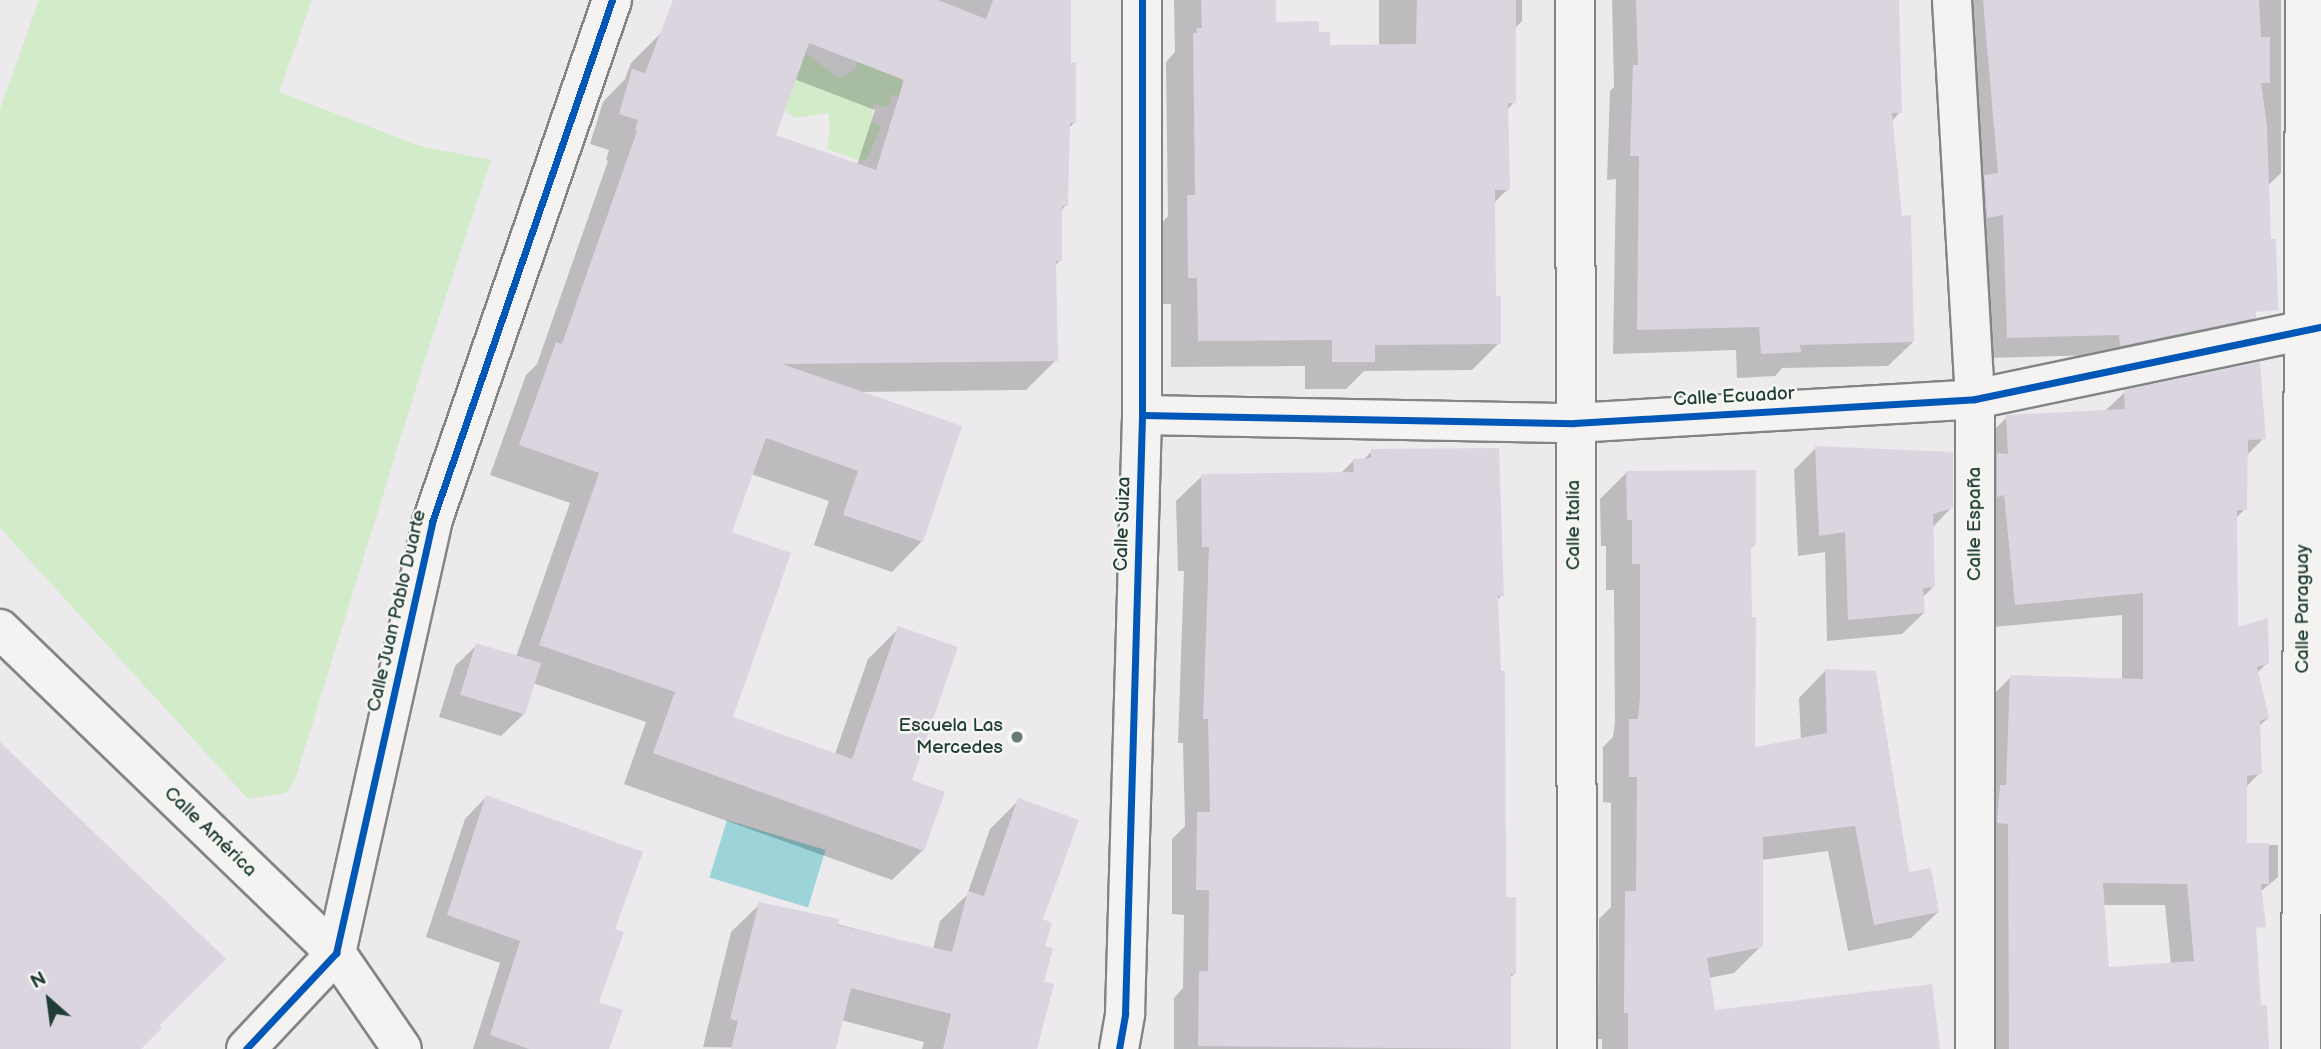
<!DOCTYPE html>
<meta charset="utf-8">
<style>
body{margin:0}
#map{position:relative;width:2321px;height:1049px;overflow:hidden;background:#edeaee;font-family:"Balsamiq Sans",sans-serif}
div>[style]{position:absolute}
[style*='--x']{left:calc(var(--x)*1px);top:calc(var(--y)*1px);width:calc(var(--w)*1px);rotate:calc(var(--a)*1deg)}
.green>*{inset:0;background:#d2ecca}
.water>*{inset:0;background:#9cd4d9;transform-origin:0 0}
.shadow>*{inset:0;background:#0003}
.building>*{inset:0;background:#dbd5e0;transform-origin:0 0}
.roads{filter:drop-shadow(2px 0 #818586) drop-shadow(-2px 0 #818586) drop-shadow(0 2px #818586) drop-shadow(0 -2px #818586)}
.street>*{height:38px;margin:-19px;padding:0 19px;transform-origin:19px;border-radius:19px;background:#f4f3f2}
.cycleway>*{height:7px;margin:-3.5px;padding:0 3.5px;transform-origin:3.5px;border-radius:3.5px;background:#0057b8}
.dots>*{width:19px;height:19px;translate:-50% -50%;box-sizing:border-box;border:4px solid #f6f6f2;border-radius:50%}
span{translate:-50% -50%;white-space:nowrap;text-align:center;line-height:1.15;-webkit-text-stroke:5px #f6f6f2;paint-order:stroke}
.street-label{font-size:19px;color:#1f3d34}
.poi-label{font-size:19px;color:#1f3d34}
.right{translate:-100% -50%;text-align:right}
.north{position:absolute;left:14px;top:965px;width:70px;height:70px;-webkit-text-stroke:5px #f6f6f2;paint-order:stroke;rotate:332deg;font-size:19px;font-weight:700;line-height:28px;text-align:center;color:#1f3d34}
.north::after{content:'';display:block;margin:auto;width:24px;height:32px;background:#1f3d34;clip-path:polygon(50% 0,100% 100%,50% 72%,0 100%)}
</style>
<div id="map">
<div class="green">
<i style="clip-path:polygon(39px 0,312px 0,279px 92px,420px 146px,491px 160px,425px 359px,295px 780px,286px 793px,248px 799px,0 528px,0 109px)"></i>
<i style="clip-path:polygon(804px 52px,838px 77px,845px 76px,855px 69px,858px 57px,900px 68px,903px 96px,891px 95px,888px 108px,874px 104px,871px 122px,881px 127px,867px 159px,861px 161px,827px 149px,830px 129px,828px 113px,794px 118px,783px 109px)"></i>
</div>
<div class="water">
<i style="left:727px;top:820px;width:103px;height:60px;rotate:17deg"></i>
</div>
<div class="shadow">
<i style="clip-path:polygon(evenodd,674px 0,1070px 0,1069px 65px,1075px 122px,1068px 129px,1066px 205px,1061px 211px,1060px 260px,1055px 266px,1056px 360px,1026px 390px,860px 392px,922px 541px,892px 572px,814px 545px,829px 501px,751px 474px,730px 533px,731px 718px,835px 754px,868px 659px,899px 628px,910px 781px,923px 850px,892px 880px,624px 784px,646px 722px,533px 683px,523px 715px,501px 736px,439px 717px,455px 666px,477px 645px,516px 657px,570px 503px,490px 475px,526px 375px,537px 364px,608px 161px,606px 160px,609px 150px,590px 144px,603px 102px,625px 79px,631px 63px,663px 31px,674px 0,794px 79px,875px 110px,857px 165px,774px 136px,794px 79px)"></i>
<i style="clip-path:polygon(1174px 0,1275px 0,1275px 23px,1317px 34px,1328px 46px,1379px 46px,1379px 0,1522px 0,1522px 21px,1514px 29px,1514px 102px,1507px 110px,1508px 189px,1493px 204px,1494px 298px,1499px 343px,1472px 370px,1364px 371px,1346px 389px,1305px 389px,1305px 366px,1171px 367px,1171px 304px,1162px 304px,1161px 224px,1168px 216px,1166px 62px,1175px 52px)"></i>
<i style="clip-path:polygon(1612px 0,1896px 0,1900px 112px,1891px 122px,1913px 342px,1888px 366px,1782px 368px,1775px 376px,1737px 378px,1736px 350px,1613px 354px,1616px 179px,1607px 180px,1610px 91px,1614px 87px)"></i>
<i style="clip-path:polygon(1961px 0,2281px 0,2281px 173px,2259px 194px,2255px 317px,2233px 339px,2099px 355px,1987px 358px)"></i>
<i style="clip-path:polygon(evenodd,2125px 392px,2264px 438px,2246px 456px,2245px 509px,2235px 519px,2236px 629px,2268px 662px,2257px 673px,2268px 718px,2258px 727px,2260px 773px,2245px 788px,2246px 845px,2278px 845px,2278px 877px,2252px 899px,2259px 1049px,1987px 1049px,1989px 699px,2011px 677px,2122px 680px,2122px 615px,1993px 627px,1985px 439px,2007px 417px,2105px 411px,2125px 392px,2102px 905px,2165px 905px,2171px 964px,2107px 969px,2102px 905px)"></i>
<i style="clip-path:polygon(1816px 448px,1951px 508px,1932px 528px,1933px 587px,1922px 598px,1924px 613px,1902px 634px,1827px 641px,1825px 552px,1798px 556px,1794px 470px)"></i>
<i style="clip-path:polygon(1372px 451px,1502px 595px,1496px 601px,1504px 898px,1514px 974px,1510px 978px,1509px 1049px,1174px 1049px,1174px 998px,1183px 988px,1184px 915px,1172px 914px,1172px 839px,1185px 826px,1183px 743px,1178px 743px,1184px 571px,1178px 571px,1176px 501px,1202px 476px,1340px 474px,1354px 460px,1363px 460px)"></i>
<i style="clip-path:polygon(1627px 472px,1754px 545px,1749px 549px,1753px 749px,1801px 740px,1799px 698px,1825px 671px,1907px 874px,1938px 912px,1911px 938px,1848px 951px,1828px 851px,1761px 860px,1761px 946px,1734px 973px,1709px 978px,1714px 1012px,1938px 1049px,1602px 1049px,1602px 1039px,1598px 1039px,1599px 919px,1611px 907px,1611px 803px,1603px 802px,1603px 747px,1613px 737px,1615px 722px,1614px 590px,1606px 590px,1606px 546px,1601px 546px,1600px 499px)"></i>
<i style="clip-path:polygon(486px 797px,613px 930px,597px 1003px,607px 1049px,473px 1049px,500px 963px,426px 937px,465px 819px)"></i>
<i style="clip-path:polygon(1019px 800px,1043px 947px,1035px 1049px,922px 1049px,924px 1042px,841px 1020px,831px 1049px,703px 1047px,731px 932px,760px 904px,933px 949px,940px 921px,967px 895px,990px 829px)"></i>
<i style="clip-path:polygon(2321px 816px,2321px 1049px,2302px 1049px)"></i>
</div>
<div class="building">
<i style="clip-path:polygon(evenodd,673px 0,938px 0,986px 19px,993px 0,1071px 0,1071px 63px,1076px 62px,1076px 123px,1070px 123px,1068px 206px,1062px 206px,1062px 261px,1056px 261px,1058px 361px,782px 364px,962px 426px,923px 542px,843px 515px,858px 471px,766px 438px,732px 532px,791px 553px,733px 717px,852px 759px,898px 626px,958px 647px,912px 780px,945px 792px,924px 851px,653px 753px,675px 692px,539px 645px,599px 473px,519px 445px,556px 342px,562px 344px,637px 131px,635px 130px,638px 120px,619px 114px,632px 69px,645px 73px,673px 0,809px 43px,904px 80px,876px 170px,776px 135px,809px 43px)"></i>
<i style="clip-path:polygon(1201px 0,1276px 0,1276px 22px,1319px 21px,1319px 32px,1330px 32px,1330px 45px,1416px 44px,1417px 0,1516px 0,1516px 103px,1508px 103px,1510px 190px,1495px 190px,1496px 296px,1501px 296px,1501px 344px,1375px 345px,1375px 362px,1332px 362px,1332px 340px,1198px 341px,1197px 278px,1188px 278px,1187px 195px,1195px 195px,1193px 33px,1197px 33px,1196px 28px,1202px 28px)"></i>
<i style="clip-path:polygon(1636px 0,1899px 0,1902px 113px,1892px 113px,1902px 216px,1911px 215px,1914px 342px,1800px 345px,1801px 352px,1761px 354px,1759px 327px,1637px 330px,1639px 156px,1630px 156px,1633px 65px,1638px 65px)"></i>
<i style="clip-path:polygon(1983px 0,2259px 0,2261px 37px,2270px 37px,2270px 83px,2261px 83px,2267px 126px,2271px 239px,2276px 239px,2278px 310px,2256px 312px,2256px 318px,2120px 346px,2119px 335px,2007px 338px,2003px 215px,1987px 218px,1985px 185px,1984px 175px,1998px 173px)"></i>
<i style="clip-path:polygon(evenodd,2260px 362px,2266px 439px,2248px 440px,2247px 510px,2237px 510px,2238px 627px,2268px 618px,2269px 663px,2257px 667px,2269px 718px,2260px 721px,2262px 774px,2247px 776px,2247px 843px,2269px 843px,2269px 884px,2261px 884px,2266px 927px,2256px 928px,2261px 1005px,2267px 1005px,2269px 1049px,2009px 1049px,2008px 824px,1997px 823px,2000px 785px,2006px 785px,2010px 675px,2143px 679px,2143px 593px,2015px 605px,2004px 495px,1997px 497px,1997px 453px,2008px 454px,2006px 415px,2125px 409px,2124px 390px,2260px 362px,2103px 883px,2187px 884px,2194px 961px,2109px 967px,2103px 883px)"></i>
<i style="clip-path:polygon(1815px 446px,1953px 452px,1953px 508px,1933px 514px,1935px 587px,1923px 588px,1925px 613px,1848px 620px,1845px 532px,1819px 536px)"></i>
<i style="clip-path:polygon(1499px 448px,1504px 596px,1498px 596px,1501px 671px,1505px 671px,1506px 897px,1516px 897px,1516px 974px,1511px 974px,1511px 1049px,1198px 1046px,1199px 971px,1208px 971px,1209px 890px,1196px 890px,1197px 812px,1210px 812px,1208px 719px,1203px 719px,1209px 547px,1202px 547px,1201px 474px,1354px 472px,1353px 459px,1371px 458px,1371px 449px)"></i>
<i style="clip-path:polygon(1756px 470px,1756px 545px,1751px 546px,1752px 617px,1756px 617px,1755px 747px,1827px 733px,1825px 669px,1876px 671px,1909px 872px,1931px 868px,1939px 912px,1874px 925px,1855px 826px,1763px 837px,1763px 947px,1707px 958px,1715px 1010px,1932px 984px,1940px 1049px,1628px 1049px,1628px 1013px,1624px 1013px,1625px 891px,1636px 891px,1637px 777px,1629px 777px,1629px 719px,1638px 719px,1640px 695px,1640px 564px,1632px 564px,1632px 520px,1627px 520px,1626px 471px)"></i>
<i style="left:476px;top:643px;width:68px;height:54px;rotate:17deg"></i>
<i style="clip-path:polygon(0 742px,226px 959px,160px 1025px,162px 1028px,141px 1049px,0 1049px)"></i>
<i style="clip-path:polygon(486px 795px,643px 852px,615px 929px,624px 932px,599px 1002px,623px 1010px,609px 1049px,529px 1049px,490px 1035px,520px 941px,447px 915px)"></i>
<i style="clip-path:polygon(1018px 798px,1079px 820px,1043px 919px,1052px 923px,1045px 946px,1053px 948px,1044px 982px,1054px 984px,1037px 1049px,943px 1049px,951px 1014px,851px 988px,836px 1049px,731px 1049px,738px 1021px,730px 1019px,759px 902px,839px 919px,837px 925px,952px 952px,968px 891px,984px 896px)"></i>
</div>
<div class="roads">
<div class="street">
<i style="--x:1575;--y:0;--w:1049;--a:89.89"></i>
<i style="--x:1952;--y:0;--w:400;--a:86.7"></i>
<i style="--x:1975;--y:399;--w:650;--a:90"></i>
<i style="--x:1142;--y:415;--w:432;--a:1.1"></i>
<i style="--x:1574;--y:423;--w:402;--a:-3.4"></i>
<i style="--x:1975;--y:399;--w:353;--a:-11.8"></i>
<i style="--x:0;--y:629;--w:467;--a:44"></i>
<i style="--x:336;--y:953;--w:116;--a:55.5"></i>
<i style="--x:246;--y:1049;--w:132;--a:-46.8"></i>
<i style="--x:336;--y:953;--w:442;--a:-77.4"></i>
<i style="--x:432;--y:522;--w:552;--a:-70.97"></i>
<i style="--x:1119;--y:1049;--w:36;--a:-80"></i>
<i style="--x:1125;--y:1014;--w:599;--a:-88.37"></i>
<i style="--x:1142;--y:415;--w:415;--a:-90"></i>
<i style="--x:2301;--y:1049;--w:1049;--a:-89.78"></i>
</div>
</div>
<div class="cycleway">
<i style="--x:1142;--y:415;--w:432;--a:1.1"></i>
<i style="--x:1574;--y:423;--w:402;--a:-3.4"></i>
<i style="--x:1975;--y:399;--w:353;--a:-11.8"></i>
<i style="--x:246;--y:1049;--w:132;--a:-46.8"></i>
<i style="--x:336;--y:953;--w:442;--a:-77.4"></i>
<i style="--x:432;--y:522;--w:552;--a:-70.97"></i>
<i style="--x:1119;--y:1049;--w:36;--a:-80"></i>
<i style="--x:1125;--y:1014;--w:599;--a:-88.37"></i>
<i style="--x:1142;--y:415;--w:415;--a:-90"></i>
</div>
<div class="dots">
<i style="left:1017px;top:737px;background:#677a75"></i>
</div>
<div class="street-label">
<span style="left:1734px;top:397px;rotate:-3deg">Calle Ecuador</span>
<span style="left:1123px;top:524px;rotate:-88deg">Calle Suiza</span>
<span style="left:1975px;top:524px;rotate:-90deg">Calle España</span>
<span style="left:1574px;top:525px;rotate:-90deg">Calle Italia</span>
<span style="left:2303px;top:609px;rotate:-90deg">Calle Paraguay</span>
<span style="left:397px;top:611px;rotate:-77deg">Calle Juan Pablo Duarte</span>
<span style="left:210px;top:832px;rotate:44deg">Calle América</span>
</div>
<div class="poi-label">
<span class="right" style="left:1003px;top:737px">Escuela Las<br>Mercedes</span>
</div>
<div class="north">N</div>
</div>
